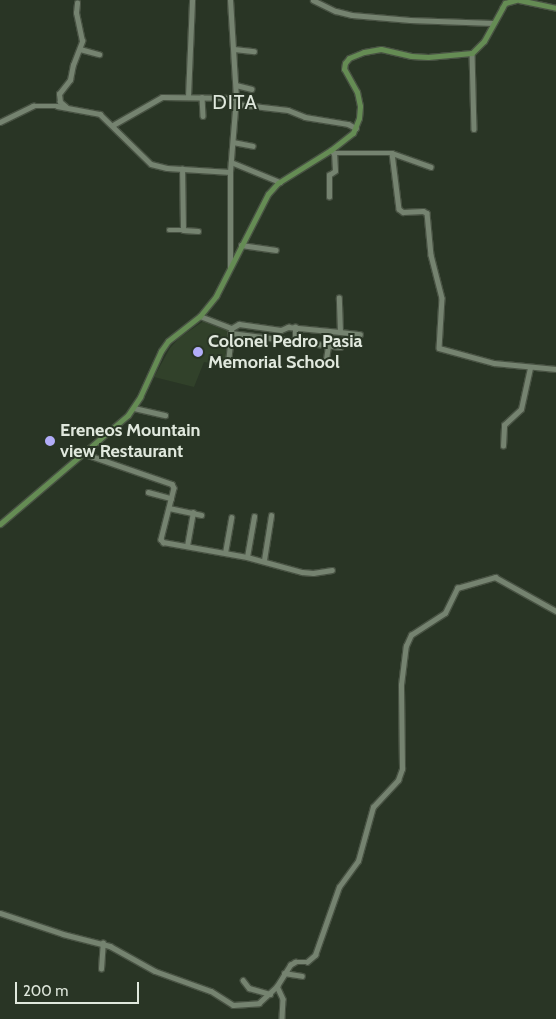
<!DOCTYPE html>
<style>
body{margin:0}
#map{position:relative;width:556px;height:1019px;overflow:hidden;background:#293525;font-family:Cabin,sans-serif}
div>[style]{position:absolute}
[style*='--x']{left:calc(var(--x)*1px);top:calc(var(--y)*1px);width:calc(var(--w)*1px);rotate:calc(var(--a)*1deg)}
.built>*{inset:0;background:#31412a}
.roads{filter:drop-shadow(1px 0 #485243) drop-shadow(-1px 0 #485243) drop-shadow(0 1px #485243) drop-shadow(0 -1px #485243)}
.minor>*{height:4.5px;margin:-2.25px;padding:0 2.25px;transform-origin:2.25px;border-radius:2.25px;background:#758370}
.major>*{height:5px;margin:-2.5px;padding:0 2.5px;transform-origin:2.5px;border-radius:2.5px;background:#658c54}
.dots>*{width:14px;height:14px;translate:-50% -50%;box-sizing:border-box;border:2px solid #293525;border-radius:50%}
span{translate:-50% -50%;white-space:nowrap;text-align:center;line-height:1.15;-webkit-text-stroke:4px #293525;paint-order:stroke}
.poi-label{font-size:18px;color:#e0e8dd;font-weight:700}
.left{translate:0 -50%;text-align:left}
.quarter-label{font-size:20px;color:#e0e8dd;letter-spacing:1px}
.scale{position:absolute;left:15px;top:982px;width:124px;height:22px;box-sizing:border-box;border:2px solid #e0e8dd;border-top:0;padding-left:6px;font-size:15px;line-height:18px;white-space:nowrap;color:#e0e8dd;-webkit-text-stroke:4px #293525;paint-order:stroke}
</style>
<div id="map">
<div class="built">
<i style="clip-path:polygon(208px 318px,232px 328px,228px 366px,204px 362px,194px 387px,154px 377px,170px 348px,179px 338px)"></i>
</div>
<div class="roads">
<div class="minor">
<i style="--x:313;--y:0;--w:25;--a:26"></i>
<i style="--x:336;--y:11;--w:16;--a:14"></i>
<i style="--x:352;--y:15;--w:58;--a:4.9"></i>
<i style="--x:410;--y:20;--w:83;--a:2.1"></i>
<i style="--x:80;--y:49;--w:20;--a:15"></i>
<i style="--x:234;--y:49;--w:20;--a:6"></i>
<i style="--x:472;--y:53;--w:76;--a:88.5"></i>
<i style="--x:236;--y:85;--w:16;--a:14"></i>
<i style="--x:188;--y:97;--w:97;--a:-87.6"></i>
<i style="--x:202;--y:97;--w:19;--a:87"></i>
<i style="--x:236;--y:104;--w:52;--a:6.6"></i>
<i style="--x:288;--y:110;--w:18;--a:22"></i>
<i style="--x:305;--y:117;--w:44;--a:9.2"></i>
<i style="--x:348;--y:124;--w:9;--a:27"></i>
<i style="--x:66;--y:107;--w:8;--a:-140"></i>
<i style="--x:60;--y:102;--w:8;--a:-97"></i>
<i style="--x:59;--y:94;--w:18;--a:-52"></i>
<i style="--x:70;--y:80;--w:15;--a:-79"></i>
<i style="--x:73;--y:65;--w:26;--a:-69"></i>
<i style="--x:82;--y:41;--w:29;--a:-102"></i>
<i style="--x:76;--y:13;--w:10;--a:-84"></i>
<i style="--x:0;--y:122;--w:37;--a:-26"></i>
<i style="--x:33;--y:106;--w:24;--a:0"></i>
<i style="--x:57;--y:106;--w:44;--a:10.5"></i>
<i style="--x:100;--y:114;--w:71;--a:44.4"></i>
<i style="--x:151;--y:164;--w:16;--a:14"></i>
<i style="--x:167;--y:168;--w:63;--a:3.6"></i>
<i style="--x:113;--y:125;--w:56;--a:-29.7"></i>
<i style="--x:162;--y:97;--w:74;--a:0.8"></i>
<i style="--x:233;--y:142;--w:20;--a:11"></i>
<i style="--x:331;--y:150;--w:4;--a:45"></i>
<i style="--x:334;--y:153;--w:58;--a:0"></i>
<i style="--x:392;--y:153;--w:56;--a:82.9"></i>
<i style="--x:399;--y:209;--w:5;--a:37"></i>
<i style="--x:403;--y:212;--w:20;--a:-3"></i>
<i style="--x:423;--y:211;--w:4;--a:27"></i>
<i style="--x:427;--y:213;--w:42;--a:84.6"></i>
<i style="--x:431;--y:255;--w:44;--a:75.7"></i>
<i style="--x:442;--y:298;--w:50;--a:93.4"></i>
<i style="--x:439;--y:348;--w:57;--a:15.3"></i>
<i style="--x:494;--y:363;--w:62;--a:5.5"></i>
<i style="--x:392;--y:153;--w:41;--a:19.7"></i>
<i style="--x:231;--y:162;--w:53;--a:22.2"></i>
<i style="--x:329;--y:197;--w:22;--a:-90"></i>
<i style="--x:329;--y:175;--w:7;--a:-34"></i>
<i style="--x:335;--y:171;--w:18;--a:-93"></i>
<i style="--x:169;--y:230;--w:14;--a:0"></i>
<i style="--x:183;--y:230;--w:61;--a:-90.9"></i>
<i style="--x:183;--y:230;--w:15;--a:4"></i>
<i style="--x:241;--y:245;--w:35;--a:8"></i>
<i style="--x:230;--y:268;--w:96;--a:-90"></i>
<i style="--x:230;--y:172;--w:74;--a:-85.4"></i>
<i style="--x:236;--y:98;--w:98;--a:-93.5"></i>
<i style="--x:200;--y:316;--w:34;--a:21"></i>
<i style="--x:232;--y:328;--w:8;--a:-30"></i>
<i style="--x:239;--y:324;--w:42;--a:8.1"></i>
<i style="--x:281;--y:330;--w:8;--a:-23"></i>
<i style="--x:288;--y:327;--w:52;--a:5.5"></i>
<i style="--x:340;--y:332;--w:34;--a:-92"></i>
<i style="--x:232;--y:328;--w:5;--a:101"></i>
<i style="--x:231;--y:333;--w:110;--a:7.3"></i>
<i style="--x:340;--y:332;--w:20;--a:6"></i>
<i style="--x:295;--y:342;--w:15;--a:-90"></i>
<i style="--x:326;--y:359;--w:13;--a:-81"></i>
<i style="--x:228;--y:363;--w:30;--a:-84"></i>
<i style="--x:134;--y:408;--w:32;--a:13"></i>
<i style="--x:503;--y:446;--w:21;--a:-87"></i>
<i style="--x:504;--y:425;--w:23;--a:-43"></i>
<i style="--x:521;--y:409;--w:42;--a:-77.6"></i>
<i style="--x:82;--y:453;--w:95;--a:19"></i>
<i style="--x:172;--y:484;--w:4;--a:63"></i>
<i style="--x:174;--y:488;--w:53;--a:104.3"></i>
<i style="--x:161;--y:539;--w:4;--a:56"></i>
<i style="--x:163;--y:542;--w:85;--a:10.1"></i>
<i style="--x:247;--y:557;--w:57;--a:15.3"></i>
<i style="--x:302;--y:572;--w:11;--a:5"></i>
<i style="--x:313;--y:573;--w:19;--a:-9"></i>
<i style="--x:148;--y:492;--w:24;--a:15"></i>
<i style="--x:169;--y:508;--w:33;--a:12"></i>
<i style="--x:187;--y:546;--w:34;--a:-80"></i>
<i style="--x:225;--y:553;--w:36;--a:-80"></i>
<i style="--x:247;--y:557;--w:41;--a:-80.1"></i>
<i style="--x:264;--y:560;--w:45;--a:-81"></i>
<i style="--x:0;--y:913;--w:66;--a:18.4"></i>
<i style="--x:63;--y:934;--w:49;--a:14.3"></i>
<i style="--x:110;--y:946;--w:51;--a:29.1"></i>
<i style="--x:155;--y:971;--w:59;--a:19.7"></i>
<i style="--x:211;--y:991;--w:26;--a:32"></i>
<i style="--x:233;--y:1005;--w:26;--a:-4"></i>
<i style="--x:259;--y:1003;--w:25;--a:-43"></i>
<i style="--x:277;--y:986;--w:25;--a:-58"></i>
<i style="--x:290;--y:965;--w:6;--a:-31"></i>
<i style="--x:295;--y:962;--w:12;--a:0"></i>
<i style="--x:307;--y:962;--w:11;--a:-41"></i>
<i style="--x:315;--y:955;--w:72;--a:-70.6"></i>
<i style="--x:339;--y:887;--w:32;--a:-54"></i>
<i style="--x:358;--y:861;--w:56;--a:-74.5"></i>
<i style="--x:373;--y:807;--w:37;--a:-47"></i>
<i style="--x:398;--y:780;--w:12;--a:-70"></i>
<i style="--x:402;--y:769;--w:84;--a:-90.7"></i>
<i style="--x:401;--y:685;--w:39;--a:-83"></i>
<i style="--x:406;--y:646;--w:12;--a:-66"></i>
<i style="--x:411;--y:635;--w:40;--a:-32.9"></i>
<i style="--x:445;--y:613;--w:28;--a:-64"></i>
<i style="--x:457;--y:588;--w:40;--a:-16"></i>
<i style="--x:495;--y:577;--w:70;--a:29.1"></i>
<i style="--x:101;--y:969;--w:26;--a:-86"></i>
<i style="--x:284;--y:973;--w:18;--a:9"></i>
<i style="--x:243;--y:980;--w:10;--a:53"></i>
<i style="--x:249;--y:988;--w:22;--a:16"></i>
<i style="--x:277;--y:986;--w:14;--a:65"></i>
<i style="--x:283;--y:999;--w:20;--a:93"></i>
</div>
<div class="major">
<i style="--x:519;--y:0;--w:38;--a:12"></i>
<i style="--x:0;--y:524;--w:168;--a:-40.4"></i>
<i style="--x:128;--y:415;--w:22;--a:-56"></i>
<i style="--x:140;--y:397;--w:51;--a:-65.5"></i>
<i style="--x:161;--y:351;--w:12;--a:-55"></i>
<i style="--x:168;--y:341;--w:41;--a:-38"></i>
<i style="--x:200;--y:316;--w:26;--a:-51"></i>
<i style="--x:216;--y:296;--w:114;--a:-63"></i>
<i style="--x:268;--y:194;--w:15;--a:-48"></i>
<i style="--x:278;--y:183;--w:62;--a:-31.9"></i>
<i style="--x:331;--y:150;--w:28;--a:-38"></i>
<i style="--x:353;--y:133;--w:16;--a:-68"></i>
<i style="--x:359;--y:118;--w:12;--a:-85"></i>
<i style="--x:360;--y:106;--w:14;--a:-102"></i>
<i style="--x:357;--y:92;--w:26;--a:-119"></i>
<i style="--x:344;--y:69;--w:6;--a:-81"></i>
<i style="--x:345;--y:63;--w:6;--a:-51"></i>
<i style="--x:349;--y:58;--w:16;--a:-22"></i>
<i style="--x:364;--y:52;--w:17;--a:-10"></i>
<i style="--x:381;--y:49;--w:31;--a:13"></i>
<i style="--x:411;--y:56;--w:17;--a:3"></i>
<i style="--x:428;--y:57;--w:44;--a:-5.2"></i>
<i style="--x:472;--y:53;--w:17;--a:-45"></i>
<i style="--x:484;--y:41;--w:38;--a:-61"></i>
<i style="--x:502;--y:8;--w:6;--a:-59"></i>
<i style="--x:505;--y:3;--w:11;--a:-15"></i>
</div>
</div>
<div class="dots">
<i style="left:198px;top:352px;background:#b2adf9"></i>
<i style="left:50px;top:441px;background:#b2adf9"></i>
</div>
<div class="poi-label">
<span class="left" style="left:208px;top:352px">Colonel Pedro Pasia<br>Memorial School</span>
<span class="left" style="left:60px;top:441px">Ereneos Mountain<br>view Restaurant</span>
</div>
<div class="quarter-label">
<span style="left:235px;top:102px">DITA</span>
</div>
<div class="scale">200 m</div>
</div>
